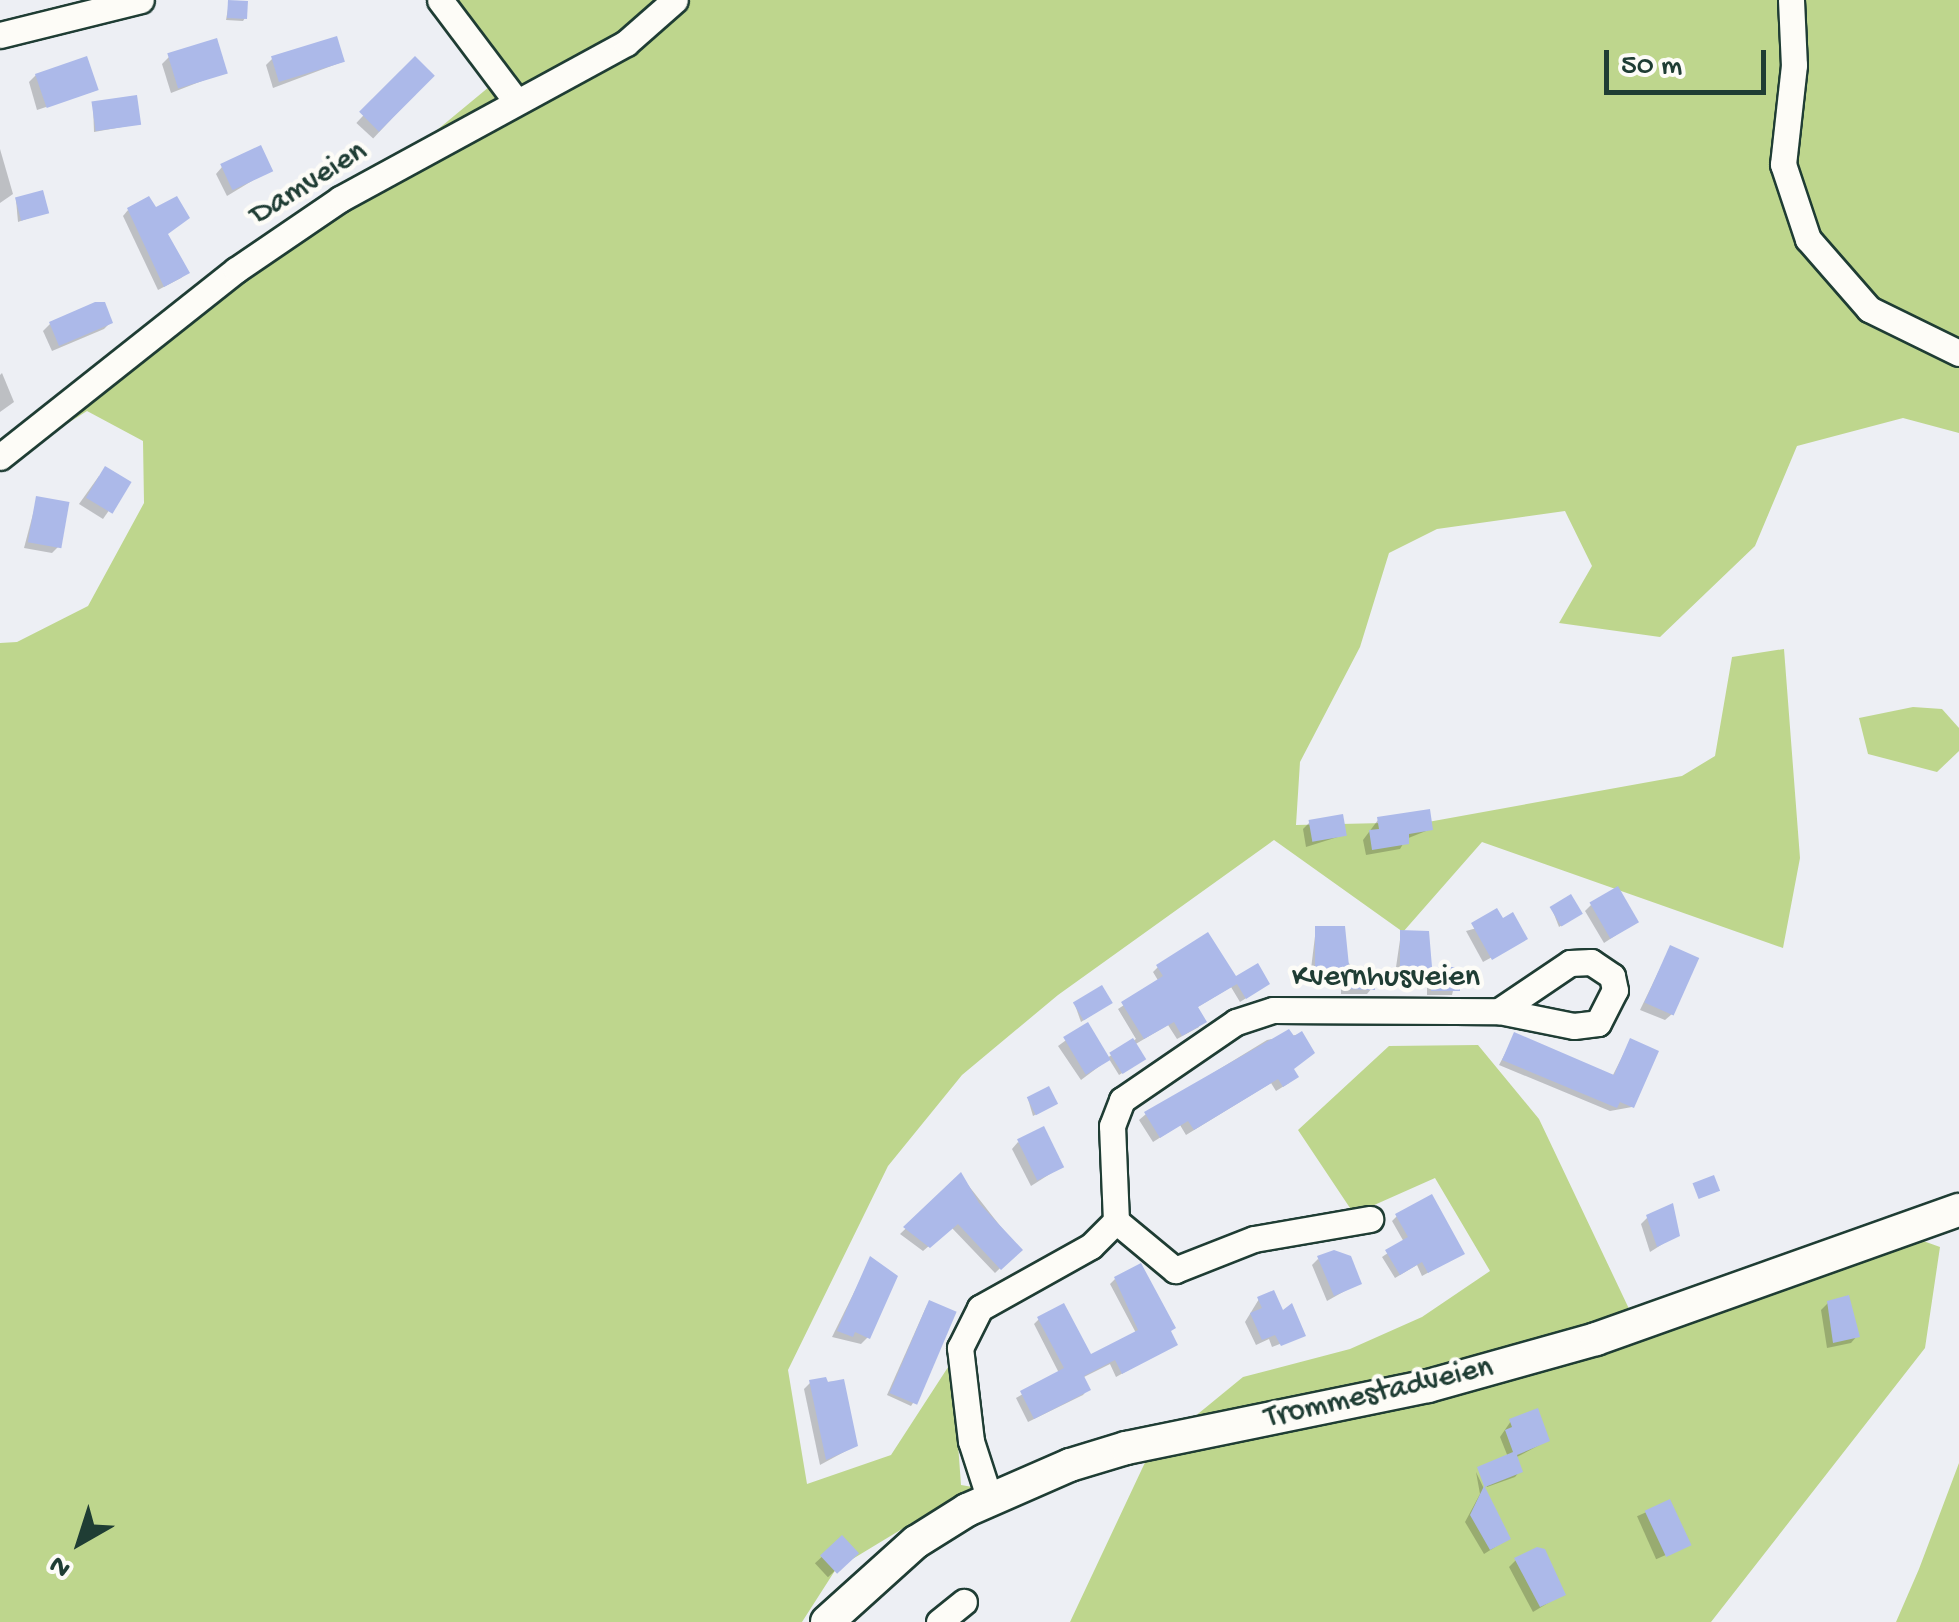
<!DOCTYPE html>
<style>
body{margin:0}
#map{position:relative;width:1959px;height:1622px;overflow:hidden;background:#edeff4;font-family:"Gochi Hand",sans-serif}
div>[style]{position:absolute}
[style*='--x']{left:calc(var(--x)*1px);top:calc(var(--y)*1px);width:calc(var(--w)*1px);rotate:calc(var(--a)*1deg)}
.green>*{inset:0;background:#bed68d}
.shadow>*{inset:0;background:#0003;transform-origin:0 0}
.building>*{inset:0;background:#acb9e9;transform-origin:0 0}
.roads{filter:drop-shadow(2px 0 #1f3d34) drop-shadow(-2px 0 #1f3d34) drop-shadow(0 2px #1f3d34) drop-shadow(0 -2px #1f3d34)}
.minor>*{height:25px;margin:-12.5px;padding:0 12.5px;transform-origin:12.5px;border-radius:12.5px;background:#fdfcf7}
.major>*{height:32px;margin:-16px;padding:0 16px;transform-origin:16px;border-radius:16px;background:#fdfcf7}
span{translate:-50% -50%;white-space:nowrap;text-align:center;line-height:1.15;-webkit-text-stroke:9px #fdfcf7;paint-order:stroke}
.street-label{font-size:32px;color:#1f3d34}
.north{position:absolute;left:30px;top:1492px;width:100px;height:100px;-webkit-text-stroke:8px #fdfcf7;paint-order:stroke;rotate:219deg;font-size:28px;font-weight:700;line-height:40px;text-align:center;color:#1f3d34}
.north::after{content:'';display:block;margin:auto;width:35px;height:45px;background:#1f3d34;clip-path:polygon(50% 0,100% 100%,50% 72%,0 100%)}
.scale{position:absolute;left:1604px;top:50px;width:162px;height:45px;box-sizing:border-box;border:5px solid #1f3d34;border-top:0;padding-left:12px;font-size:30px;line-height:35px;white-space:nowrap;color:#1f3d34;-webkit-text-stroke:8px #fdfcf7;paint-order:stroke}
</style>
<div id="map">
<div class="green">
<i style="clip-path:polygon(450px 0,1959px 0,1959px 433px,1903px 418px,1797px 446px,1755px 546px,1660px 637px,1559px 623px,1592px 566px,1565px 511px,1437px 529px,1389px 553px,1360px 647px,1300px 762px,1296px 825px,1428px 822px,1682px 776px,1715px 756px,1732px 657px,1784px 649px,1800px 858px,1783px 948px,1482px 842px,1403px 932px,1274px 840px,1058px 995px,962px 1075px,888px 1166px,788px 1370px,807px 1484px,891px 1455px,952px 1361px,961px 1485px,1026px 1496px,940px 1506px,836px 1569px,802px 1622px,0 1622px,0 643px,17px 642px,88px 606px,144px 503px,143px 441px,87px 411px,43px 439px,83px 386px,396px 164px,495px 82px)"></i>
<i style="clip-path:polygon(1913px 707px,1942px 709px,1959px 728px,1959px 751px,1937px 772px,1868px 754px,1859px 718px)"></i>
<i style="clip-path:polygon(1478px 1045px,1539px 1119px,1640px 1332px,1901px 1233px,1940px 1247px,1925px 1348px,1711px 1622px,1070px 1622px,1149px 1454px,1243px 1377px,1350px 1349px,1422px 1317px,1490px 1271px,1435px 1178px,1354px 1214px,1298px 1130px,1389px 1046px)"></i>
<i style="clip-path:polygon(1959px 1463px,1959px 1622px,1896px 1622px,1919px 1569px)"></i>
</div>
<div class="shadow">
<i style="clip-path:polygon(229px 3px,245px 18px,243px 21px,226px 20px)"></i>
<i style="clip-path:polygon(169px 57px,225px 72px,171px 93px,162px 64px)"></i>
<i style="clip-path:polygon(273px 58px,342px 62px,273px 88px,266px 65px)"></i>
<i style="left:415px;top:60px;width:23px;height:86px;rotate:43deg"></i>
<i style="clip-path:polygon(36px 75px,97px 90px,37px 110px,29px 82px)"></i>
<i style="clip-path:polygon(93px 104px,139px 124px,94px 132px)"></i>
<i style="clip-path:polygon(0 149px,13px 194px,0 203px)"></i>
<i style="clip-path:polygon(222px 167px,270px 170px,227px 196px,216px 174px)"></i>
<i style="clip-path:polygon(16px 200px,46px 212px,18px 222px)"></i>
<i style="clip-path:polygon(128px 210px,166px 234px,187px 272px,181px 278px,158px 290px,123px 216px)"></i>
<i style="clip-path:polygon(104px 306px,111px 322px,104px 329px,52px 351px,43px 331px,50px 324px)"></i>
<i style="clip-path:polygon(2px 373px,14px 402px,0 412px,0 375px)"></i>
<i style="clip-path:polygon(99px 476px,128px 483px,103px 519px,79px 504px)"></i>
<i style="clip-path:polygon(37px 499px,59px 546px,52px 553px,24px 548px)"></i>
<i style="clip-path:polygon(1378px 820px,1431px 829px,1406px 839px,1400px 849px,1366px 855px,1363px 840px)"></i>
<i style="clip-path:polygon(1310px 822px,1344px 835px,1306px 847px,1303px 829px)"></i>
<i style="clip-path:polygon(1591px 905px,1636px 922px,1604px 943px,1585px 911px)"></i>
<i style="clip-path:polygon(1552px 909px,1577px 916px,1559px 927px)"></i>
<i style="clip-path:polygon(1502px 921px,1525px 939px,1483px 962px,1466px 931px)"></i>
<i style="clip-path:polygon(1316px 928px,1372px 988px,1367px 994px,1341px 994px,1341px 977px,1310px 977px)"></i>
<i style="clip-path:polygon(1401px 933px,1429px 969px,1458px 970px,1452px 995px,1427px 995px,1427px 974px,1395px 974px)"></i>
<i style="clip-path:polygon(1670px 948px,1672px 1014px,1665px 1020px,1640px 1010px)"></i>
<i style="clip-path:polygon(1158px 967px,1262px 988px,1240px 1002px,1231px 987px,1196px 1008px,1199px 1027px,1177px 1039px,1168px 1025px,1134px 1045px,1141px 1061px,1119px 1075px,1109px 1059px,1081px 1080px,1058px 1046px,1087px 1025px,1107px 1058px,1136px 1039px,1118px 1009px,1159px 982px,1153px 972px)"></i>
<i style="clip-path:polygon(1075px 1005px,1107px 1005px,1081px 1022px)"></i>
<i style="clip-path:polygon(1301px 1034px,1289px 1083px,1276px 1091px,1271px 1083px,1186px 1135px,1180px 1125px,1153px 1142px,1139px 1120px,1146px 1114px,1267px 1040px)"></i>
<i style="clip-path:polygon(1515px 1035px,1612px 1077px,1630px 1041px,1632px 1107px,1610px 1111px,1499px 1065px)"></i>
<i style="clip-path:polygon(1028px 1099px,1052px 1106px,1033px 1116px)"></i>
<i style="clip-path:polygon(1018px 1142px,1061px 1167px,1031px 1186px,1012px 1149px)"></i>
<i style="clip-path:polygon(961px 1176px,1019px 1250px,995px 1273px,951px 1227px,923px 1251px,900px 1234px)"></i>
<i style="clip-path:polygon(1397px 1216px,1462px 1254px,1422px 1276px,1417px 1265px,1395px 1278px,1382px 1257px,1404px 1242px,1392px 1221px)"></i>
<i style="clip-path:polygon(1648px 1217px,1677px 1235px,1650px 1252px,1641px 1224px)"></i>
<i style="clip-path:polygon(1318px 1259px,1359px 1283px,1327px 1301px,1312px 1265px)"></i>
<i style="clip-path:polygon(870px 1260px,868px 1337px,861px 1344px,832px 1337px)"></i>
<i style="clip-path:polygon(1115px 1279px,1175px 1344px,1116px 1377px,1110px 1364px,1082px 1378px,1088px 1389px,1083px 1395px,1028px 1422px,1016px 1398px,1059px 1373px,1034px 1324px,1039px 1319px,1090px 1358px,1136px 1333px,1110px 1284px)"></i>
<i style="clip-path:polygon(1259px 1299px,1281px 1313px,1303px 1335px,1272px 1347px,1269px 1339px,1256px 1345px,1245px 1322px)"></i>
<i style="clip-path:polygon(1828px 1303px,1857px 1336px,1851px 1343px,1827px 1348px,1821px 1310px)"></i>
<i style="clip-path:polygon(927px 1305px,913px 1403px,911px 1406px,887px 1395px)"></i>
<i style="clip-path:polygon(842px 1381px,855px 1446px,820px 1465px,804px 1389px,810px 1383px)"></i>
<i style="clip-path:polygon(1511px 1421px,1547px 1441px,1515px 1458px,1520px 1471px,1515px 1477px,1487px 1487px,1480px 1469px,1508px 1457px,1500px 1437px)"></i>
<i style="clip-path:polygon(1476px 1472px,1508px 1539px,1484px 1554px,1465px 1522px,1480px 1494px)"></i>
<i style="left:1669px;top:1502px;width:47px;height:35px;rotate:66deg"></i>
<i style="left:842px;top:1538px;width:19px;height:37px;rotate:47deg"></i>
<i style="clip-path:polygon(1516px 1560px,1563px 1594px,1533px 1612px,1509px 1567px)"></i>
</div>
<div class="building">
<i style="left:228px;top:0;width:20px;height:18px;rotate:3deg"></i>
<i style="left:337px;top:36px;width:27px;height:69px;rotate:73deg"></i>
<i style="left:217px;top:38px;width:37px;height:52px;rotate:73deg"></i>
<i style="left:87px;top:56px;width:36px;height:55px;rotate:71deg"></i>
<i style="left:415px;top:56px;width:28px;height:79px;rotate:45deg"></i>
<i style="left:137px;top:95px;width:30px;height:46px;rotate:82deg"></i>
<i style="left:261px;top:145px;width:29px;height:45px;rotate:65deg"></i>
<i style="left:43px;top:190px;width:24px;height:29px;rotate:75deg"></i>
<i style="clip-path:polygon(149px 196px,156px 207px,177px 196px,190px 218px,168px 234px,190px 273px,164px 287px,127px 208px)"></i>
<i style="clip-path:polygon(95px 302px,105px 302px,113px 323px,59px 346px,49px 322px)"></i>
<i style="left:105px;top:466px;width:31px;height:37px;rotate:31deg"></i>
<i style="left:36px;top:496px;width:34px;height:47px;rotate:10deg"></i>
<i style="clip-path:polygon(1430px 809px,1433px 830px,1409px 834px,1409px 844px,1372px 850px,1369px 830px,1379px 829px,1377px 817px)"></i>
<i style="left:1343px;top:814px;width:22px;height:35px;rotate:80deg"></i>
<i style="left:1618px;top:886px;width:42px;height:33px;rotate:60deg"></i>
<i style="left:1571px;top:894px;width:23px;height:25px;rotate:59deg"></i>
<i style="clip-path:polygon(1497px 908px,1503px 918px,1513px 912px,1528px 939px,1492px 960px,1471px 923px)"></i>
<i style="clip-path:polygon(1315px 926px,1345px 926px,1349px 966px,1375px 966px,1375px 990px,1346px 989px,1346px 973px,1315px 972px)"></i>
<i style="clip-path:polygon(1400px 930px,1429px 931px,1432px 967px,1460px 967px,1460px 991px,1431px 991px,1431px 970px,1400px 969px)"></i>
<i style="clip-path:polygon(1208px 932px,1236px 976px,1258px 963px,1270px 984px,1246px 999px,1237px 984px,1198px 1007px,1207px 1022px,1182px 1036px,1174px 1022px,1144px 1039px,1121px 1002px,1163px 976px,1156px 965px)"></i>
<i style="left:1670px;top:945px;width:32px;height:63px;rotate:24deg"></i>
<i style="left:1102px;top:985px;width:21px;height:34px;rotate:59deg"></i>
<i style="left:1088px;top:1022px;width:44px;height:29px;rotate:59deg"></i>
<i style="clip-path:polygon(1289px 1029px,1294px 1036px,1302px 1031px,1315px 1053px,1294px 1069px,1299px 1077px,1283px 1087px,1278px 1079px,1194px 1130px,1188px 1121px,1160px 1138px,1144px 1112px)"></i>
<i style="clip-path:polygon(1514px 1032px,1614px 1075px,1630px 1038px,1659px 1051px,1634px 1108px,1620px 1102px,1617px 1108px,1502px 1060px)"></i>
<i style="left:1133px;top:1038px;width:25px;height:28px;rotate:58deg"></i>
<i style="left:1049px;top:1086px;width:20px;height:25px;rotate:63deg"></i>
<i style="left:1044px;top:1126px;width:46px;height:30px;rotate:64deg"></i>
<i style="clip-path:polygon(961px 1172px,979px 1203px,1023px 1250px,1001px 1270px,958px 1224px,930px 1248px,903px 1227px)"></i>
<i style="left:1714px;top:1175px;width:17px;height:23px;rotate:69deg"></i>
<i style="clip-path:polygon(1432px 1194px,1465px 1254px,1428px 1273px,1422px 1262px,1400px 1275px,1385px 1250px,1408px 1237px,1395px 1214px)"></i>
<i style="clip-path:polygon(1673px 1203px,1680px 1236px,1657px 1247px,1646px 1215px)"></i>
<i style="clip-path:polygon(1334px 1250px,1351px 1256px,1362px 1284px,1334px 1296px,1317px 1256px)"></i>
<i style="clip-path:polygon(870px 1256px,898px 1276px,870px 1339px,855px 1332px,853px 1337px,837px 1331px)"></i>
<i style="clip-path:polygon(1141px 1263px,1176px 1328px,1171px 1331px,1178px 1345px,1122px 1374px,1115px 1360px,1084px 1376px,1091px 1390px,1034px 1419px,1020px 1391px,1064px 1368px,1037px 1317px,1064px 1303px,1091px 1354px,1138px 1330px,1114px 1277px)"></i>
<i style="clip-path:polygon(1274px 1290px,1283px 1310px,1292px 1303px,1306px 1336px,1281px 1346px,1275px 1335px,1262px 1340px,1250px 1313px,1262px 1308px,1257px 1297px)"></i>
<i style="clip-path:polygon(1849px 1295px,1860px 1337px,1833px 1343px,1827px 1301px)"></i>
<i style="left:929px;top:1300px;width:30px;height:101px;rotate:23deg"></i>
<i style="clip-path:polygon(826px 1377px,828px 1382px,844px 1379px,858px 1446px,826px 1460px,809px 1380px)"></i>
<i style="clip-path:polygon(1538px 1408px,1550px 1441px,1517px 1455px,1523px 1472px,1485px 1487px,1511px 1539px,1490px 1550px,1470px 1515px,1484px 1486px,1477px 1467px,1513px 1452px,1505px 1430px,1512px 1427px,1509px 1419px)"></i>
<i style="left:1670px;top:1499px;width:51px;height:28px;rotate:65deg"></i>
<i style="left:842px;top:1535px;width:25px;height:30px;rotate:47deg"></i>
<i style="clip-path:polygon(1537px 1547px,1545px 1549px,1566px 1595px,1540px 1607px,1514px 1558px)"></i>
</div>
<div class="roads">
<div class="minor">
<i style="--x:440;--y:0;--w:126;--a:53"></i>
<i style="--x:1791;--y:0;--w:65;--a:87.4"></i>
<i style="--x:1794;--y:65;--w:100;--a:96.3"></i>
<i style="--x:1783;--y:164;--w:79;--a:71.6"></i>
<i style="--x:1808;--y:239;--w:93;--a:48.9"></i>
<i style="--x:1869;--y:309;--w:100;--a:26.1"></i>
<i style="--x:0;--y:35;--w:145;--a:-13.9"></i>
<i style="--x:0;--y:457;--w:301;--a:-38.4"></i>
<i style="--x:236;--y:270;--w:126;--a:-34.3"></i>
<i style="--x:340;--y:199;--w:326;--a:-28.6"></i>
<i style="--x:626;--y:43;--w:65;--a:-41.3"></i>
<i style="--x:1116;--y:1221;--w:77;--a:39.7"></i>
<i style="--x:1175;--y:1270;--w:85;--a:-21.4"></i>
<i style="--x:1254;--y:1239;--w:118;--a:-9.8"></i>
<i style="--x:990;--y:1500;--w:62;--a:-107.9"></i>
<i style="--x:971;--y:1441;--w:94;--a:-96.7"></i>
<i style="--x:960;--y:1348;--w:45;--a:-63.4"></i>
<i style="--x:980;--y:1308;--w:127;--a:-29.2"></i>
<i style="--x:1091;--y:1246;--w:35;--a:-45"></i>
<i style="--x:1116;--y:1221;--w:95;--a:-92.4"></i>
<i style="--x:1112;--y:1126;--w:28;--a:-69"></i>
<i style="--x:1122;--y:1100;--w:138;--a:-34.4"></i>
<i style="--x:1236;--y:1022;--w:39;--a:-18"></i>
<i style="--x:1273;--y:1010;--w:226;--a:0.3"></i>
<i style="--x:1499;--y:1011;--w:76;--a:11.3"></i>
<i style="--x:1574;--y:1026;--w:24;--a:-7"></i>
<i style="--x:1598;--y:1023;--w:37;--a:-63"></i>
<i style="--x:1615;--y:990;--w:14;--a:-102"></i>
<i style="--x:1612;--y:976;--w:25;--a:-146"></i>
<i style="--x:1591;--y:962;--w:21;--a:177"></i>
<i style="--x:1570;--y:963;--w:86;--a:145.9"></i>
<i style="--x:939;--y:1622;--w:32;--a:-39"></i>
</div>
<div class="major">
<i style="--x:827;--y:1622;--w:120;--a:-42"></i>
<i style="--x:916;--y:1542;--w:60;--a:-32.1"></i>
<i style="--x:967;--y:1510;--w:112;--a:-23.6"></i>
<i style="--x:1070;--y:1465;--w:59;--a:-16.9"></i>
<i style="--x:1126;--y:1448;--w:308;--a:-11.6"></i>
<i style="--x:1428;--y:1386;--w:174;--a:-15.6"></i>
<i style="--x:1596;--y:1339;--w:385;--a:-19.6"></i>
</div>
</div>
<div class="street-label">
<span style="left:309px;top:184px;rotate:-32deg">Damveien</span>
<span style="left:1386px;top:978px">Kvernhusveien</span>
<span style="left:1379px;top:1394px;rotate:-13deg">Trommestadveien</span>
</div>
<div class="north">N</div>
<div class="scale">50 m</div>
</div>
